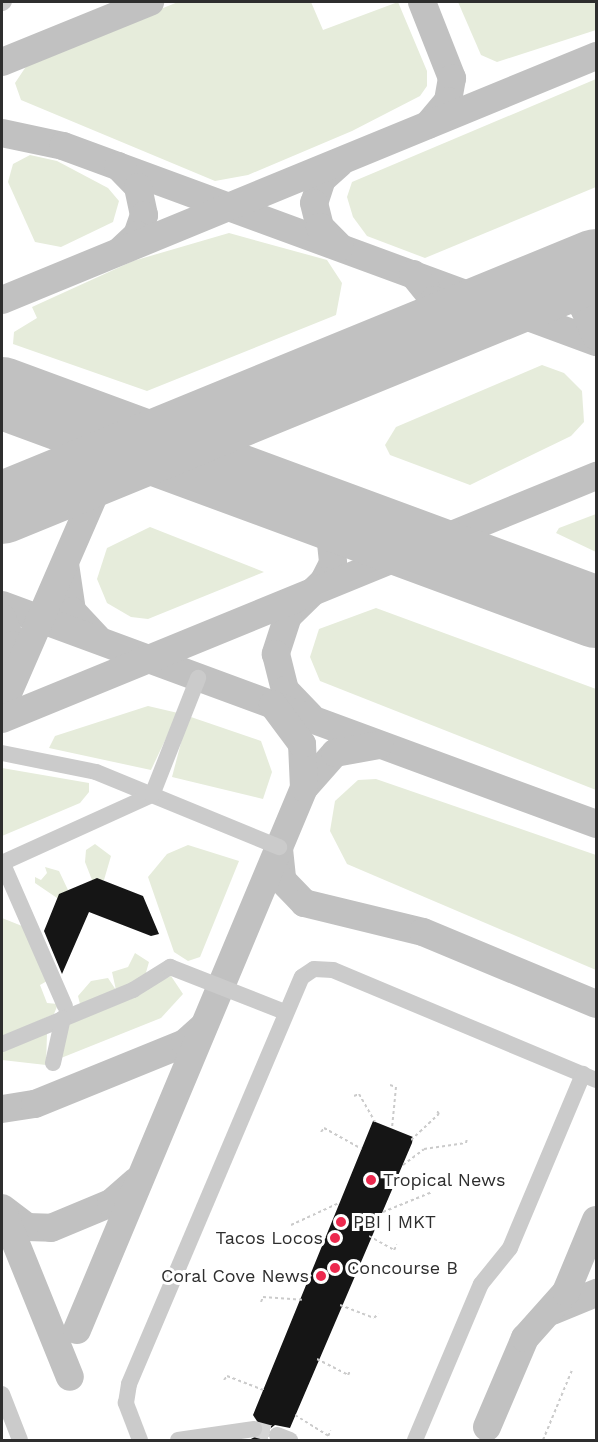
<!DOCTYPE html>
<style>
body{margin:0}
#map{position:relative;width:598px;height:1442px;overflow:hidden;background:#fff;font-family:"Work Sans",sans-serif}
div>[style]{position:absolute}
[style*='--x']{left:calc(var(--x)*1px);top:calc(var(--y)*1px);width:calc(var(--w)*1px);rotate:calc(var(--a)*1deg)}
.green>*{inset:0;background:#e6ecdb}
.taxiway>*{height:28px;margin:-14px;padding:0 14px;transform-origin:14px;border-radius:14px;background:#c1c1c1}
.runway>*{height:72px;margin:-36px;padding:0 36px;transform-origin:36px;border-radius:36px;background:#c1c1c1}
.building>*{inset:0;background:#151515}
.minor-tunnel>*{height:16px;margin-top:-8px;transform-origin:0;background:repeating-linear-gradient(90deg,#d5d5d5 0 16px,transparent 0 24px)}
.path>*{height:2px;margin-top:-1px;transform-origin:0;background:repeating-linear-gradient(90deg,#cbcbcb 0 3px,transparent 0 6px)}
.minor>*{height:16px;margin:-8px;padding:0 8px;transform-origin:8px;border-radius:8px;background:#cbcbcb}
.dots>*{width:16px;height:16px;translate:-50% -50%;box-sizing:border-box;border:3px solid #fff;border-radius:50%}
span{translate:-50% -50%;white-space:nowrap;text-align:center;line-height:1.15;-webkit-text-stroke:6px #fff;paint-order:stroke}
.poi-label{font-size:18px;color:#2e2e2e}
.left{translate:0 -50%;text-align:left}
.right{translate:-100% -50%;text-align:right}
.frame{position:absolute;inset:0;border:3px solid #2e2e2e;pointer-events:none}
</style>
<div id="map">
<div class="green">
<i style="clip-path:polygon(178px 2px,311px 2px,323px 30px,398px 2px,427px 71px,427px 86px,420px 96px,352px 131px,248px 175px,215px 181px,21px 100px,15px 83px,29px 62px)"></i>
<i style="clip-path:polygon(458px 2px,596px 2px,596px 30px,497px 62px,481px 55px)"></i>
<i style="clip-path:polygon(596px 79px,596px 187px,425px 258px,367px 236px,353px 217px,347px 197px,352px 182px)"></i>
<i style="clip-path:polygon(30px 155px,57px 161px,108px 188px,119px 201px,113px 222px,61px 247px,35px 242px,8px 182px,13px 164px)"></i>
<i style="clip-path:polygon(229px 233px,327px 260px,342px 283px,336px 315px,147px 391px,13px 344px,14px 332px,37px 318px,32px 307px,133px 261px)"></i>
<i style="clip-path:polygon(542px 365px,564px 373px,582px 391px,584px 422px,571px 436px,470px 485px,390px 455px,385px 445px,396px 427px)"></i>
<i style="clip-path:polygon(596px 514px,596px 552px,556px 533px,559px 528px)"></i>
<i style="clip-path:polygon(150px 527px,264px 572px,148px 619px,131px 617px,107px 603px,97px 579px,107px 548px)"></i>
<i style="clip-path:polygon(376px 608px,596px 689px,596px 790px,320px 681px,310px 657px,319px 629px)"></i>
<i style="clip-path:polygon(148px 706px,178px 713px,151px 770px,49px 748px,55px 736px)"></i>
<i style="clip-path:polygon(188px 716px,261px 741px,272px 772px,263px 799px,172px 777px)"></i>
<i style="clip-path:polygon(2px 768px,89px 783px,89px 792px,80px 803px,2px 836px)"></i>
<i style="clip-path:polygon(376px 779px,596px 855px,596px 970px,347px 864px,330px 831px,335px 801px,358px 780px)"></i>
<i style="clip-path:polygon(95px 844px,111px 856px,104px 880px,92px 880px,85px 862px,86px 850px)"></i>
<i style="clip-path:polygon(188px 845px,239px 861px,200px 957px,188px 961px,174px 952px,148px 877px,167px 854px)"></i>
<i style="clip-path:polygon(45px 867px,59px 871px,68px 890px,57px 898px,35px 883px,35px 877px,41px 880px,47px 873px)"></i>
<i style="clip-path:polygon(2px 918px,27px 928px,47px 981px,40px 985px,47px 1003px,58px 1004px,54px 1014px,2px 1037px)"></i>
<i style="clip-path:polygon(135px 953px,149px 962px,145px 976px,117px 990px,80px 1004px,78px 996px,91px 981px,108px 978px,116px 990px,112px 972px,128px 967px)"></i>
<i style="clip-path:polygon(171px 976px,183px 994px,161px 1018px,61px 1058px,68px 1025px)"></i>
<i style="clip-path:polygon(47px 1033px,46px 1065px,2px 1060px,2px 1050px)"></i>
</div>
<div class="taxiway">
<i style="--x:422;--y:2;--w:82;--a:68.5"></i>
<i style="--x:452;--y:78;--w:23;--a:100"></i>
<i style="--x:448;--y:101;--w:31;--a:130"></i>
<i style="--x:2;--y:62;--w:160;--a:-22.1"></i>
<i style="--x:2;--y:133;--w:62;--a:12"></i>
<i style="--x:63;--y:146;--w:568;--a:20.19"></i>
<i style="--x:340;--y:163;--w:24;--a:138"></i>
<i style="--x:322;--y:179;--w:25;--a:108"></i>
<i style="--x:314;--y:203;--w:25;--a:76"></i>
<i style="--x:320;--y:227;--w:28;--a:45"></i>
<i style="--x:118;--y:166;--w:29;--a:46"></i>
<i style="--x:138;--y:187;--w:29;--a:78"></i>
<i style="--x:144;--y:215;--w:21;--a:109"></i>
<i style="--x:137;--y:235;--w:23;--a:137"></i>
<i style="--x:596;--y:271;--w:39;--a:108"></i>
<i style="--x:584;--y:308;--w:30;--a:67"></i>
<i style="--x:413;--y:274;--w:33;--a:51"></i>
<i style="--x:434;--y:300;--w:22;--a:95"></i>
<i style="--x:432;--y:322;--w:17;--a:123"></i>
<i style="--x:2;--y:300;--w:642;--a:-22.33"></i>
<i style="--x:461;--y:320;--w:52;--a:-3.3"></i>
<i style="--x:305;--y:505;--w:31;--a:38"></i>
<i style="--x:329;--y:524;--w:39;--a:84"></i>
<i style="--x:333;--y:563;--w:20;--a:117"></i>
<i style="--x:324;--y:581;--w:50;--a:135.8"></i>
<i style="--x:288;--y:616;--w:40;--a:108"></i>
<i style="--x:276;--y:654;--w:37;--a:76"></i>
<i style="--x:285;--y:690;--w:36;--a:46"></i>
<i style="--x:65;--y:564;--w:48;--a:81.5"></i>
<i style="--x:72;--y:611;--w:37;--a:47"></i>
<i style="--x:2;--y:605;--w:633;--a:20.24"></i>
<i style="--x:2;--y:618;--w:29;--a:68"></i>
<i style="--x:13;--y:645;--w:28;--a:88"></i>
<i style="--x:2;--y:707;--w:238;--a:-66.5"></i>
<i style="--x:97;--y:489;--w:30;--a:-49"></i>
<i style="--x:117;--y:466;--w:38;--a:-29"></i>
<i style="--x:2;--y:719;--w:642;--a:-22.25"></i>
<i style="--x:304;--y:788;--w:47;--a:-48.5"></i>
<i style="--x:335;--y:753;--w:45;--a:-10.3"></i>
<i style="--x:279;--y:849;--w:31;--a:84"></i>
<i style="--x:282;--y:880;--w:32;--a:46"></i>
<i style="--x:304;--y:903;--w:122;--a:13.7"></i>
<i style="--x:423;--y:932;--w:187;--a:22.6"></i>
<i style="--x:2;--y:1109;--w:33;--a:-9"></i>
<i style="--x:35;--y:1104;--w:162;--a:-22.1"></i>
<i style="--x:185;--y:1043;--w:24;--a:-42"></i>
<i style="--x:2;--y:1208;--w:31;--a:37"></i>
<i style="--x:27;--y:1227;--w:24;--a:2"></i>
<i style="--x:51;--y:1228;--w:65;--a:-22.6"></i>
<i style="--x:111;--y:1203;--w:33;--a:-41"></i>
<i style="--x:2;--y:1209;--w:181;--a:68"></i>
<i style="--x:552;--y:1311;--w:48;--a:-22.2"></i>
<i style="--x:77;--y:1330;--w:588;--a:-67.28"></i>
<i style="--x:304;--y:788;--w:44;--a:-92.6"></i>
<i style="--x:302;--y:744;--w:49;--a:-126.6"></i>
<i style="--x:487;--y:1427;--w:97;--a:-66.9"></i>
<i style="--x:525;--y:1338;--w:62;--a:-48.3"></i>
<i style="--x:566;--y:1292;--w:78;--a:-67.4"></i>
</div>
<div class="runway">
<i style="--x:2;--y:393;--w:633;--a:20.24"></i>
<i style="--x:2;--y:508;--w:642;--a:-22.25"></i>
</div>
<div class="building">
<i style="clip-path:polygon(97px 878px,143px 896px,159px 934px,151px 936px,89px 912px,62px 974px,44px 931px,59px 894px)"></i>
<i style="clip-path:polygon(373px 1121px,413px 1137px,412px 1143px,290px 1428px,275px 1425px,267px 1431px,268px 1440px,249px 1440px,264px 1432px,253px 1415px)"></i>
</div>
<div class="minor-tunnel">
<i style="--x:254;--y:1429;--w:24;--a:15"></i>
</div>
<div class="path">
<i style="--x:390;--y:1085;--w:6;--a:18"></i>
<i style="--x:396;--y:1087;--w:41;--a:95.6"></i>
<i style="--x:354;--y:1096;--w:5;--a:-22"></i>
<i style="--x:359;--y:1094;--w:32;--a:60"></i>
<i style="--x:321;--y:1132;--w:5;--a:-53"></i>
<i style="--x:324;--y:1128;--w:43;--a:28.9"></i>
<i style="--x:411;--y:1140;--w:38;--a:-43"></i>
<i style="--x:439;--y:1114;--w:4;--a:-124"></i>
<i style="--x:403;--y:1165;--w:26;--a:-37"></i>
<i style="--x:424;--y:1149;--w:42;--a:-8.1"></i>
<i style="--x:466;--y:1143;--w:5;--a:-79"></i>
<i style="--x:383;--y:1212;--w:53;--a:-22.2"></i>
<i style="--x:291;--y:1225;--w:53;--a:-24.6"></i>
<i style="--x:369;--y:1236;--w:29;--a:29"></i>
<i style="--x:394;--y:1250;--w:6;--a:-59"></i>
<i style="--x:261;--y:1302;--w:5;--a:-68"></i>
<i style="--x:263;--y:1297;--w:39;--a:4"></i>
<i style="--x:340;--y:1305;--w:36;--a:21"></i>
<i style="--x:374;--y:1318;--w:6;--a:-45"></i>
<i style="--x:317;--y:1359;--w:35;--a:27"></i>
<i style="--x:348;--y:1375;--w:4;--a:-63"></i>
<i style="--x:224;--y:1380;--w:5;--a:-53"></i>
<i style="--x:227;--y:1376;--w:40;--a:21"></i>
<i style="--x:295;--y:1415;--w:39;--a:32"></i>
<i style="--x:328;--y:1436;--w:6;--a:-59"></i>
<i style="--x:543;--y:1440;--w:76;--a:-67.5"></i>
</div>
<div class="minor">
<i style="--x:2;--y:3;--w:2;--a:-27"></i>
<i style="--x:2;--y:753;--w:96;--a:11.4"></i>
<i style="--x:96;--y:772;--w:198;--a:22.3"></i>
<i style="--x:2;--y:862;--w:157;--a:66.4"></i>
<i style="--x:2;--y:863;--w:165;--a:-24.4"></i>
<i style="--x:152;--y:795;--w:126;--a:-68.5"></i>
<i style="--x:2;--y:1044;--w:142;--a:-22.4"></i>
<i style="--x:133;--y:990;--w:44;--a:-31.9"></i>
<i style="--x:170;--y:967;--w:123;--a:21.4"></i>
<i style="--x:53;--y:1063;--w:46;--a:-77.5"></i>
<i style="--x:2;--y:1394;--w:49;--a:68.6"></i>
<i style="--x:277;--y:1435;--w:14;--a:21"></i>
<i style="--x:140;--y:1440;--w:40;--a:-111"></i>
<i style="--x:126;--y:1403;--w:19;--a:-81"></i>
<i style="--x:129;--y:1384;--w:442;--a:-67"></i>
<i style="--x:302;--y:977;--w:14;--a:-34"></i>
<i style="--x:314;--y:969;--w:19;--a:3"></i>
<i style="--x:333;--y:970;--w:285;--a:22.7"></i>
<i style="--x:178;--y:1440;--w:77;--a:-8.2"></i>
<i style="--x:415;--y:1440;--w:169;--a:-67.1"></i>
<i style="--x:481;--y:1284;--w:46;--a:-51.1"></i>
<i style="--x:510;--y:1248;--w:189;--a:-67.2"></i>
</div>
<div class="dots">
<i style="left:371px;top:1180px;background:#ec294e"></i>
<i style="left:341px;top:1222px;background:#ec294e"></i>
<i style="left:335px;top:1238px;background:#ec294e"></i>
<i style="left:335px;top:1268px;background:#ec294e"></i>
<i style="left:321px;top:1276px;background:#ec294e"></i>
</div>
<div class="poi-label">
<span class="left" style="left:383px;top:1180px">Tropical News</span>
<span class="left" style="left:353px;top:1222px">PBI | MKT</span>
<span class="right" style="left:323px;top:1238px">Tacos Locos</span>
<span class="left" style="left:347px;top:1268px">Concourse B</span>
<span class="right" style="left:309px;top:1276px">Coral Cove News</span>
</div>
<div class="frame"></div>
</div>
